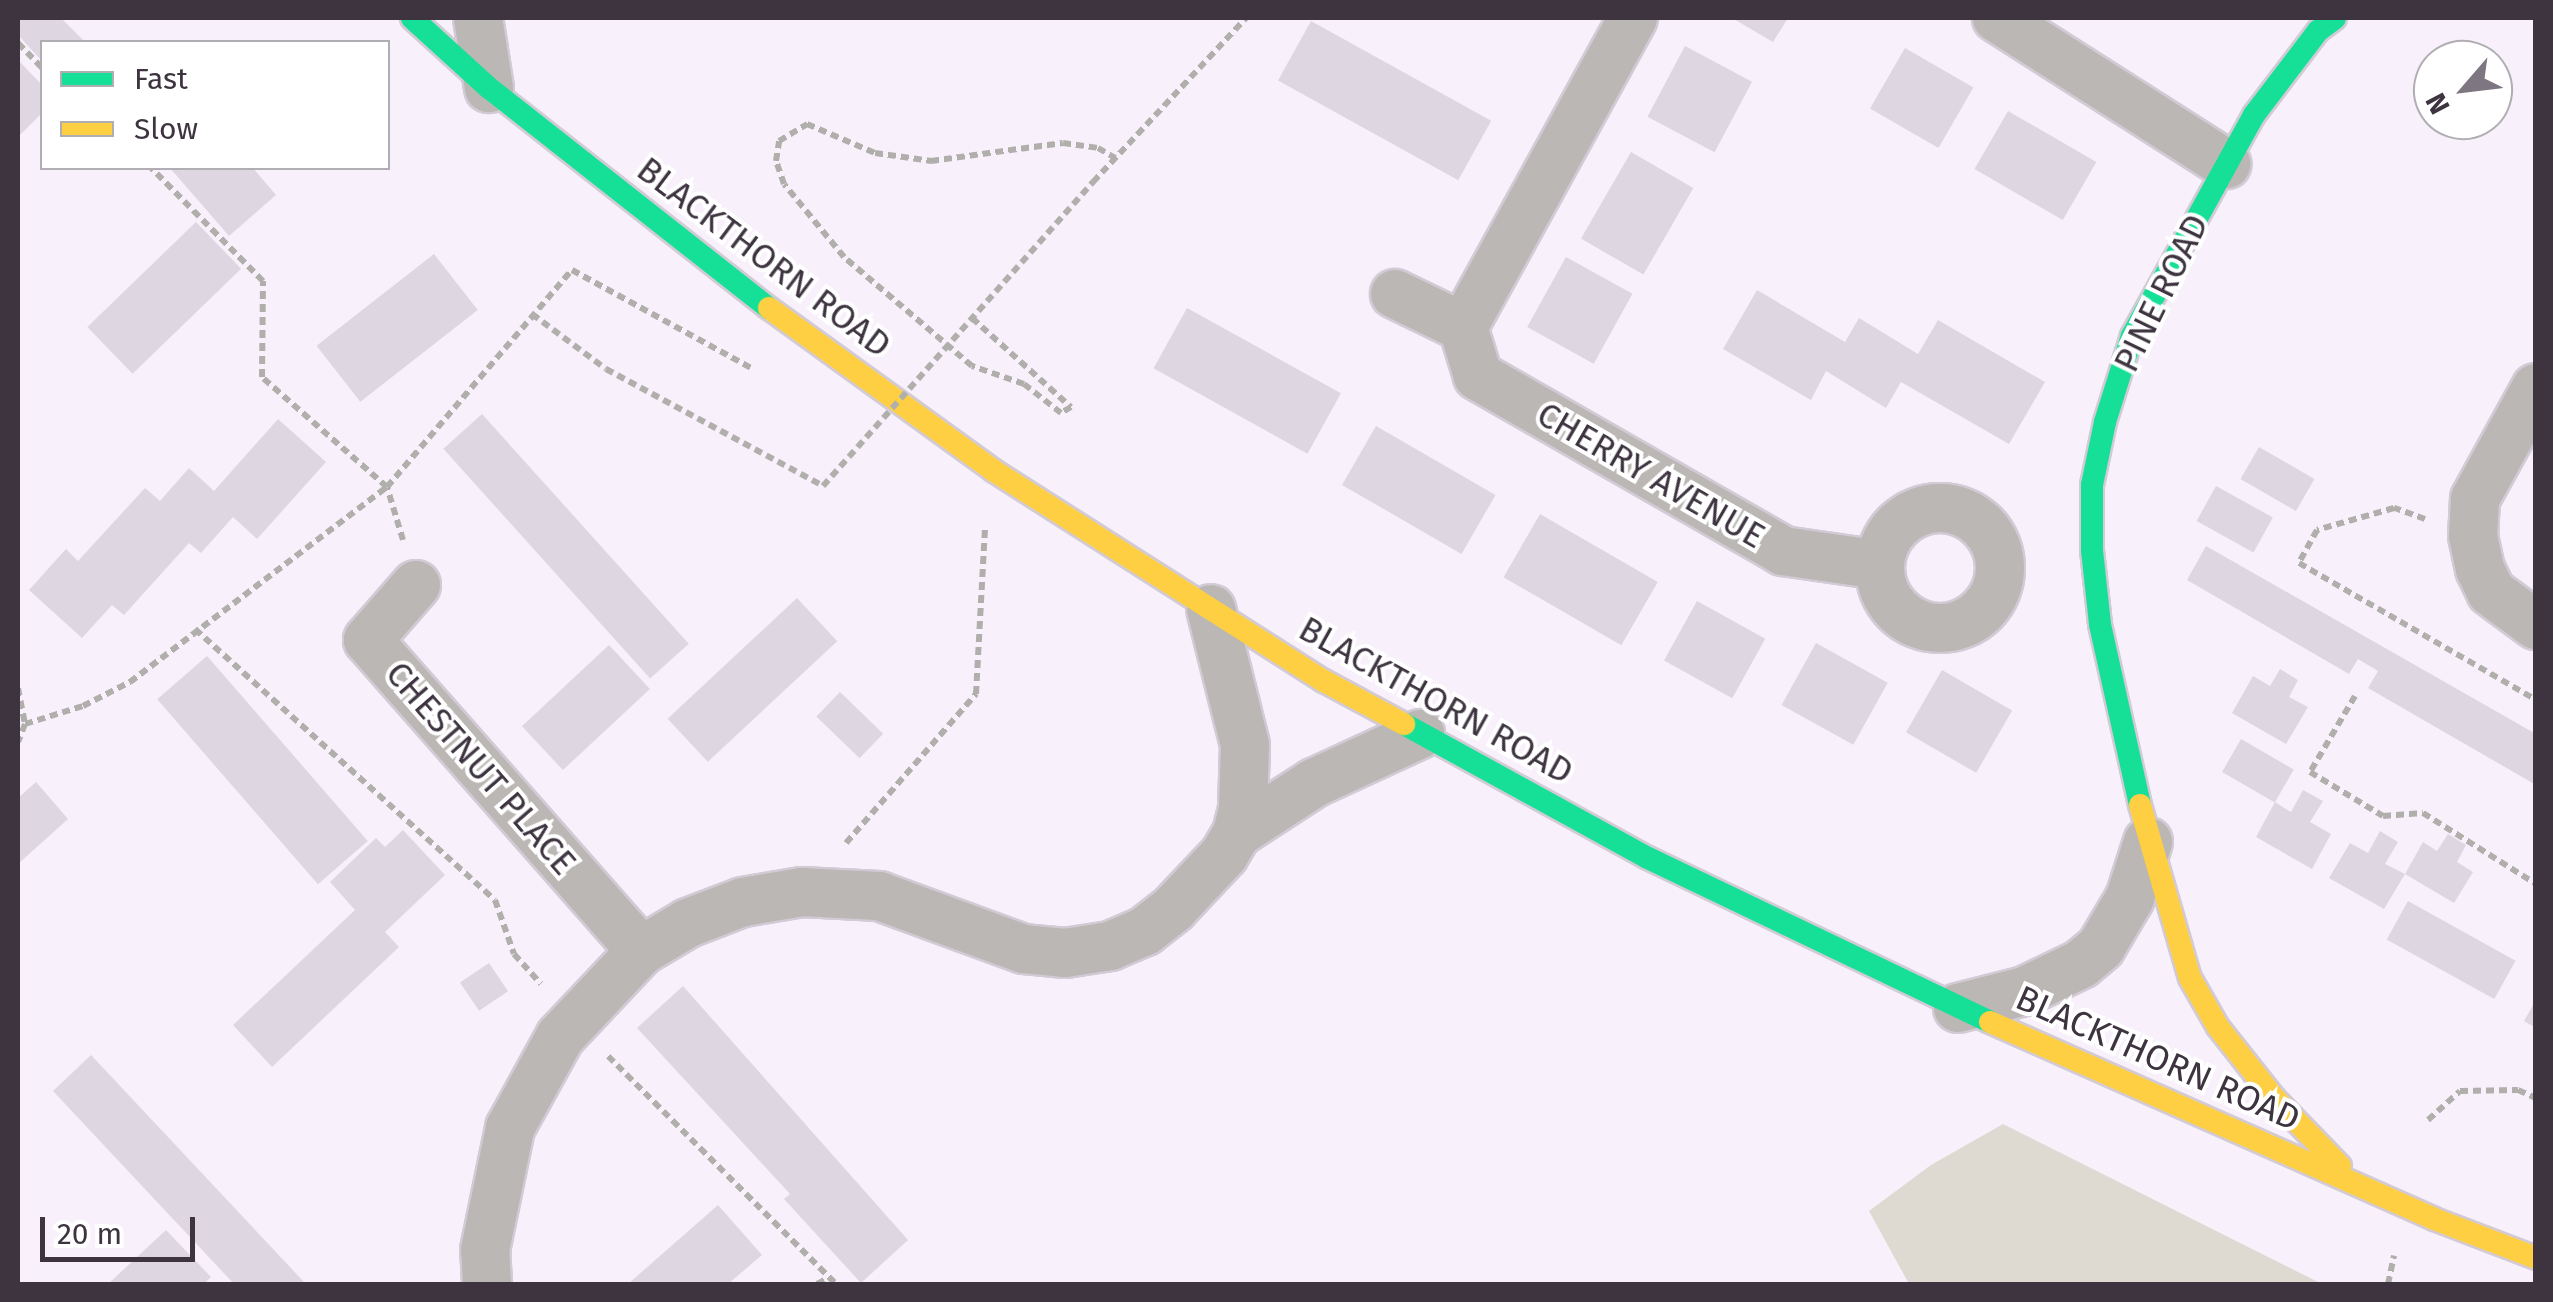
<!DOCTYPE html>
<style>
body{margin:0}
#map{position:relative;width:2553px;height:1302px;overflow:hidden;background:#f8f0fb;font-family:"Fira Sans",sans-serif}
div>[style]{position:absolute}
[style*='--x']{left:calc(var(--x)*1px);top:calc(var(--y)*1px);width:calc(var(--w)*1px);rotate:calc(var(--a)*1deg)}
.green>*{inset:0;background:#dedad2}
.building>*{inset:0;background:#ded7e1;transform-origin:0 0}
.path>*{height:6px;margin-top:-3px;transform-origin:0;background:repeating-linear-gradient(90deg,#b1afac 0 8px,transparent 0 13px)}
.roads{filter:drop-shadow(2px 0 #d2cbd5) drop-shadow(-2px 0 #d2cbd5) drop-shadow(0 2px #d2cbd5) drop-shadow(0 -2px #d2cbd5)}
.street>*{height:48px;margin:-24px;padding:0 24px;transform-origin:24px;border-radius:24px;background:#bab7b4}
.street>.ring{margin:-24px;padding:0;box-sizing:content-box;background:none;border:48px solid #bab7b4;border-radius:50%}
.fast>*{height:22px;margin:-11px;padding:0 11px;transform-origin:11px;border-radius:11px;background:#16e098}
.slow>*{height:22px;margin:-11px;padding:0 11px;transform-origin:11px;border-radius:11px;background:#ffcf43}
.path-bridge>*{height:6px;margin-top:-3px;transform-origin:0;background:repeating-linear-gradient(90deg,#b1afac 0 8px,transparent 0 13px)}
span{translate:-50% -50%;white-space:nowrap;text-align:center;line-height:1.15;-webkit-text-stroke:8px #fff;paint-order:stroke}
.street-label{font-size:35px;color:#3d3440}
.frame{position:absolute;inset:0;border:20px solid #3d3440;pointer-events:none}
.legend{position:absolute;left:40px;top:40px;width:350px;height:130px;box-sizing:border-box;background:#fff;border:2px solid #b1aeb3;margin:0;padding:12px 18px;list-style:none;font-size:30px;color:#3d3440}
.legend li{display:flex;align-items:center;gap:20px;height:50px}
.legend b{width:50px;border:2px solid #b1aeb3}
.north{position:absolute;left:2413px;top:40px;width:100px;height:100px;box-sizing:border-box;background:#fff;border:2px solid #b1aeb3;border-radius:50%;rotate:242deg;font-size:28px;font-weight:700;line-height:40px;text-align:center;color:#3d3440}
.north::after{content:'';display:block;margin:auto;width:35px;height:45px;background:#7e7681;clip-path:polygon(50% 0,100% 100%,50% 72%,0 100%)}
.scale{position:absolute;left:40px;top:1217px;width:155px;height:45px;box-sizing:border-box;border:5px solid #3d3440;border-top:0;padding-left:12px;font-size:30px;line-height:35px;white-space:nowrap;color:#3d3440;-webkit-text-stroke:8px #fff;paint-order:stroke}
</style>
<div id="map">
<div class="green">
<i style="clip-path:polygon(2003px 1124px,2322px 1284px,1909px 1284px,1869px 1211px,1931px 1165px)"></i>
</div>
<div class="building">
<i style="clip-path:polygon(18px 18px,61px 18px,85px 42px,42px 42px,42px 61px,18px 35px)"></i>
<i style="clip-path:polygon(1732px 18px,1788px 18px,1773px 42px)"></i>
<i style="left:1311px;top:21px;width:206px;height:68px;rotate:29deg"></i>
<i style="left:1685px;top:46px;width:76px;height:80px;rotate:28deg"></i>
<i style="left:1905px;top:48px;width:79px;height:70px;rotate:30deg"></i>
<i style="clip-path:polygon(18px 60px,42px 85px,42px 113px,18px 137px)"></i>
<i style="left:2008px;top:111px;width:102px;height:67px;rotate:30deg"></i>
<i style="left:1631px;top:152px;width:72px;height:100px;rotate:30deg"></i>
<i style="clip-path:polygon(170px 168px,253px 168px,276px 195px,229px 236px)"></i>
<i style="left:196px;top:222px;width:65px;height:151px;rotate:46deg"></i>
<i style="left:434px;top:254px;width:71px;height:149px;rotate:52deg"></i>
<i style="left:1566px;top:257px;width:76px;height:80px;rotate:29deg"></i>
<i style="clip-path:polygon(1757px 290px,1845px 342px,1859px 318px,1918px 354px,1938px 320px,2045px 382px,2009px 444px,1901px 382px,1886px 408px,1826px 371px,1811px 400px,1723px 349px)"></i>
<i style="left:1187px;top:308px;width:176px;height:69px;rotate:29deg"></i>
<i style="left:482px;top:414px;width:309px;height:52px;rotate:48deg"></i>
<i style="clip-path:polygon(278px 419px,326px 462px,257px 539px,233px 517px,201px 553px,189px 543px,124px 615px,112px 605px,82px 638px,29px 590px,66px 549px,78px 561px,145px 488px,160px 501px,189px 468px,214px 491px)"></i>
<i style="left:1376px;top:426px;width:138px;height:68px;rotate:30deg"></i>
<i style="left:2259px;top:447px;width:64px;height:37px;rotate:30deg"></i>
<i style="left:2216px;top:486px;width:65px;height:40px;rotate:29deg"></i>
<i style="left:1540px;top:514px;width:136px;height:73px;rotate:30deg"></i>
<i style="clip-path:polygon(2206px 546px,2536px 734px,2536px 785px,2368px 688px,2378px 671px,2358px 659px,2349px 674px,2187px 580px)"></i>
<i style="left:797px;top:598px;width:59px;height:177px;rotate:47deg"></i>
<i style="left:1697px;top:601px;width:78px;height:68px;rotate:29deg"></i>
<i style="left:1816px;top:643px;width:82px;height:71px;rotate:29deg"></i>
<i style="left:609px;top:645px;width:60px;height:119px;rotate:47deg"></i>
<i style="left:207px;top:656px;width:245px;height:66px;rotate:49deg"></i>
<i style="clip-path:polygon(2280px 669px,2298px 680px,2289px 697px,2308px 707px,2286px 744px,2232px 713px,2253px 676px,2270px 686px)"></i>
<i style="left:1942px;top:670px;width:81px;height:72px;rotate:30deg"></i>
<i style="left:840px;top:692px;width:60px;height:34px;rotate:44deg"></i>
<i style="left:2241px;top:739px;width:61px;height:38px;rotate:30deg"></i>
<i style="clip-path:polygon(36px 782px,68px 819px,18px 864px,18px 798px)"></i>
<i style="clip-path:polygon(2303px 790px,2323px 801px,2310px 822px,2331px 834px,2312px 869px,2256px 837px,2275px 802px,2291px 812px)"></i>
<i style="clip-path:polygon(403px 830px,445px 875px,385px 932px,399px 947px,272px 1067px,233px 1025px,355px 910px,330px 882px,376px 838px,385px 847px)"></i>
<i style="clip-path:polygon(2380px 831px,2398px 842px,2385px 864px,2405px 874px,2384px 909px,2329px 878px,2350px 843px,2368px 853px)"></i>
<i style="clip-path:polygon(2448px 834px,2466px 845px,2457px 862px,2473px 872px,2454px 903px,2405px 874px,2423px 842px,2437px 851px)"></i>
<i style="left:2408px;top:901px;width:123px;height:44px;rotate:29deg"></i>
<i style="left:489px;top:963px;width:34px;height:35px;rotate:56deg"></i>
<i style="clip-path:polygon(683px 986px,908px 1240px,861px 1283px,784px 1199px,790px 1194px,637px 1028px)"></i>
<i style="clip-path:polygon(2536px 1000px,2536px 1028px,2524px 1021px)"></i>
<i style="clip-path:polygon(91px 1055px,304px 1282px,302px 1284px,234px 1284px,53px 1091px)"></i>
<i style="clip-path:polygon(718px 1205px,762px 1255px,728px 1284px,628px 1284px)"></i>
<i style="clip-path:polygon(166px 1230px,211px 1277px,204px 1284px,108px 1284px)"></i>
</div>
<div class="path">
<i style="--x:18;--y:43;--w:35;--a:46"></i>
<i style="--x:1093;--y:182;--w:224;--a:-47"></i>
<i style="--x:972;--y:318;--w:133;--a:42"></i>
<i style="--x:1071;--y:407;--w:12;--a:149"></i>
<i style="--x:1061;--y:413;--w:47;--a:-141.9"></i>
<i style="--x:1024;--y:384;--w:55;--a:-160.9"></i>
<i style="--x:972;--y:366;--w:168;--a:-139.6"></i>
<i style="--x:844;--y:257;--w:94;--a:-129.4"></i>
<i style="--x:784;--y:184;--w:24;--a:-109"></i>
<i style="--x:776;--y:161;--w:20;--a:-81"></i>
<i style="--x:779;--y:141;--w:33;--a:-31"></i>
<i style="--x:807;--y:124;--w:74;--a:23.1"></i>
<i style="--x:875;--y:153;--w:57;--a:8.1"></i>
<i style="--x:931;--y:161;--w:133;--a:-7.8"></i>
<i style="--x:1063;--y:143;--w:35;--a:8"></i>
<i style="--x:1098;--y:148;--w:20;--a:30"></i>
<i style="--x:2425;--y:519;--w:33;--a:-160"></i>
<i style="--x:2394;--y:508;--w:80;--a:164.1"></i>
<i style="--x:2317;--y:530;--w:38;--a:119"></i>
<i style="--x:2299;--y:563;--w:274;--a:30"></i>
<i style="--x:403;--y:540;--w:55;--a:-106.8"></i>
<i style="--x:387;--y:487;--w:285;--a:-49.6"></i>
<i style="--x:572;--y:270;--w:206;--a:28.7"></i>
<i style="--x:195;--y:629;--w:404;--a:42.1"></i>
<i style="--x:495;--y:900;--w:57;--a:70.6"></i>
<i style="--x:514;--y:954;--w:40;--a:48"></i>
<i style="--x:18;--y:688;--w:37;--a:79"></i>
<i style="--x:25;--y:724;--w:19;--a:111"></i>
<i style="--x:2355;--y:696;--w:88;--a:120.6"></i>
<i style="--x:2310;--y:772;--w:85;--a:31.1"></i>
<i style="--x:2383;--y:816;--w:40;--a:-4.3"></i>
<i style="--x:2423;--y:813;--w:133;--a:32.1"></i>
<i style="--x:25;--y:724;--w:61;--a:-17.2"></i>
<i style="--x:83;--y:706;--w:53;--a:-27.1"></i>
<i style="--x:130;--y:682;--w:323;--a:-37.2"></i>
<i style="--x:387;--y:487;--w:167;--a:-138.7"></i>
<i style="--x:262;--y:377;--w:96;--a:-89.4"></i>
<i style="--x:263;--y:281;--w:159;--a:-134.7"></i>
<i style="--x:846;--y:843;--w:198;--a:-48.9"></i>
<i style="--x:976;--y:694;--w:165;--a:-86.9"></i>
<i style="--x:608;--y:1056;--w:322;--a:45"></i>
<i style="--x:2428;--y:1120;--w:43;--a:-42.2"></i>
<i style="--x:2460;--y:1091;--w:58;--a:-1"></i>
<i style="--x:2518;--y:1090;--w:20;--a:24"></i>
<i style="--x:817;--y:1284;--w:11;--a:-27"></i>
<i style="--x:2388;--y:1284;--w:29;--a:-78"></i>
</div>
<div class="roads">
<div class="street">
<i style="--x:478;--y:18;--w:71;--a:81.1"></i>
<i style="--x:1633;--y:18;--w:353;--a:118.8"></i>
<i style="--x:1463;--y:327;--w:51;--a:73"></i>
<i style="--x:1478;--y:376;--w:352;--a:29.8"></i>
<i style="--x:1783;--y:551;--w:98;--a:8.2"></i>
<i style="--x:1997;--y:18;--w:272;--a:32.5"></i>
<i style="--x:1395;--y:294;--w:76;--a:25.9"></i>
<i style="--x:2536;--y:388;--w:127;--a:118.8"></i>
<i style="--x:2475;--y:499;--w:37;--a:93"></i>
<i style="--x:2473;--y:536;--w:34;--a:78"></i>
<i style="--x:2480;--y:569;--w:25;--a:64"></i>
<i style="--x:2491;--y:592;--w:56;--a:36.3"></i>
<i class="ring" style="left:1880px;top:508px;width:72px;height:72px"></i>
<i style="--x:416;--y:585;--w:73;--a:131.1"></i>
<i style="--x:368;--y:640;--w:414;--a:48.7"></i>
<i style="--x:1237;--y:833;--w:92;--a:-33"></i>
<i style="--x:1314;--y:783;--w:117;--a:-24.8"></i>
<i style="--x:1958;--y:1008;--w:69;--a:-14.2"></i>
<i style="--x:2025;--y:991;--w:62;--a:-25.7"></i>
<i style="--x:2081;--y:964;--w:26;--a:-40"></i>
<i style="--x:2101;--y:947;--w:57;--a:-59.4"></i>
<i style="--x:2130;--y:898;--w:59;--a:-72.2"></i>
<i style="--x:487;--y:1284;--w:34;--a:-93"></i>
<i style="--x:485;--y:1250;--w:125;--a:-78.4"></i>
<i style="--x:510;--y:1128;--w:104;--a:-61.2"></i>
<i style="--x:560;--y:1037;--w:118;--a:-46.7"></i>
<i style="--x:641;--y:951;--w:55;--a:-30.8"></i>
<i style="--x:688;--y:923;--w:59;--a:-20.9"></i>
<i style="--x:743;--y:902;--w:60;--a:-9.6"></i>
<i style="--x:802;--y:892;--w:77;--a:3"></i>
<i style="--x:879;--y:896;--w:154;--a:20.1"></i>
<i style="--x:1024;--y:949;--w:41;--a:5.6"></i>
<i style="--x:1065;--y:953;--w:46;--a:-8.8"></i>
<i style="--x:1110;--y:946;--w:38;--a:-23"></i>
<i style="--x:1145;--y:931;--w:37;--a:-38"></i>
<i style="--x:1174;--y:908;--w:73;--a:-46.7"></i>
<i style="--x:1224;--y:855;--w:26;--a:-59"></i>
<i style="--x:1237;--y:833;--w:25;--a:-76"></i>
<i style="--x:1243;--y:809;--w:64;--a:-88.2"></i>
<i style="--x:1245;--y:745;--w:140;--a:-104"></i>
</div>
<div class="fast">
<i style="--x:412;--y:18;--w:104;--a:42.3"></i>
<i style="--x:489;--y:88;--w:356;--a:38.2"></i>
<i style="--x:1404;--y:724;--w:278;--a:28.8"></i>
<i style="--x:1648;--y:858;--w:379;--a:25.6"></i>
<i style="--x:2140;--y:805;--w:185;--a:-102.5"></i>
<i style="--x:2100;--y:624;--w:74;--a:-96.2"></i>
<i style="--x:2092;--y:550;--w:65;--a:-90"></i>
<i style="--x:2092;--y:485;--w:64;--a:-78.3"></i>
<i style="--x:2105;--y:422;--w:90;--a:-72.6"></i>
<i style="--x:2132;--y:336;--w:252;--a:-61.1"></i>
<i style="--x:2254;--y:115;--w:106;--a:-52.7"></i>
<i style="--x:2318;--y:31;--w:21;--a:-37"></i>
</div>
<div class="slow">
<i style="--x:769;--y:308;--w:278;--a:35.9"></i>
<i style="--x:994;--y:471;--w:391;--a:32.5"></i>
<i style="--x:1324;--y:681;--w:91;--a:28.3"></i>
<i style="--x:2140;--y:805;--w:180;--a:73.9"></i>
<i style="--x:2190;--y:978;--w:56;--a:60.3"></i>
<i style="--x:2218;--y:1027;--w:90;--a:51.7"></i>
<i style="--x:2274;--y:1098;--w:95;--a:45.9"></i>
<i style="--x:1990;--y:1022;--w:486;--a:23.9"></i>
<i style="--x:2434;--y:1219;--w:109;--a:20.9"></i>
</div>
</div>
<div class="path-bridge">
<i style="--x:532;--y:314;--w:92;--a:36.6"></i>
<i style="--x:606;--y:369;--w:247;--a:28.3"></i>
<i style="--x:823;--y:486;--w:407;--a:-48.4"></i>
</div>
<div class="street-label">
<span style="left:764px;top:257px;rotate:37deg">BLACKTHORN ROAD</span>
<span style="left:2161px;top:293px;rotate:-64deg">PINE ROAD</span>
<span style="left:1651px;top:475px;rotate:30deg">CHERRY AVENUE</span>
<span style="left:1436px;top:700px;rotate:29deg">BLACKTHORN ROAD</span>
<span style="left:481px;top:768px;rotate:49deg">CHESTNUT PLACE</span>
<span style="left:2158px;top:1058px;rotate:24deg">BLACKTHORN ROAD</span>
</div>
<div class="frame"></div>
<ul class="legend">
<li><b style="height:12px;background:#16e098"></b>Fast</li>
<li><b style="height:12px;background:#ffcf43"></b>Slow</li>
</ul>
<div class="north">N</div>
<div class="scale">20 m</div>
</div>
